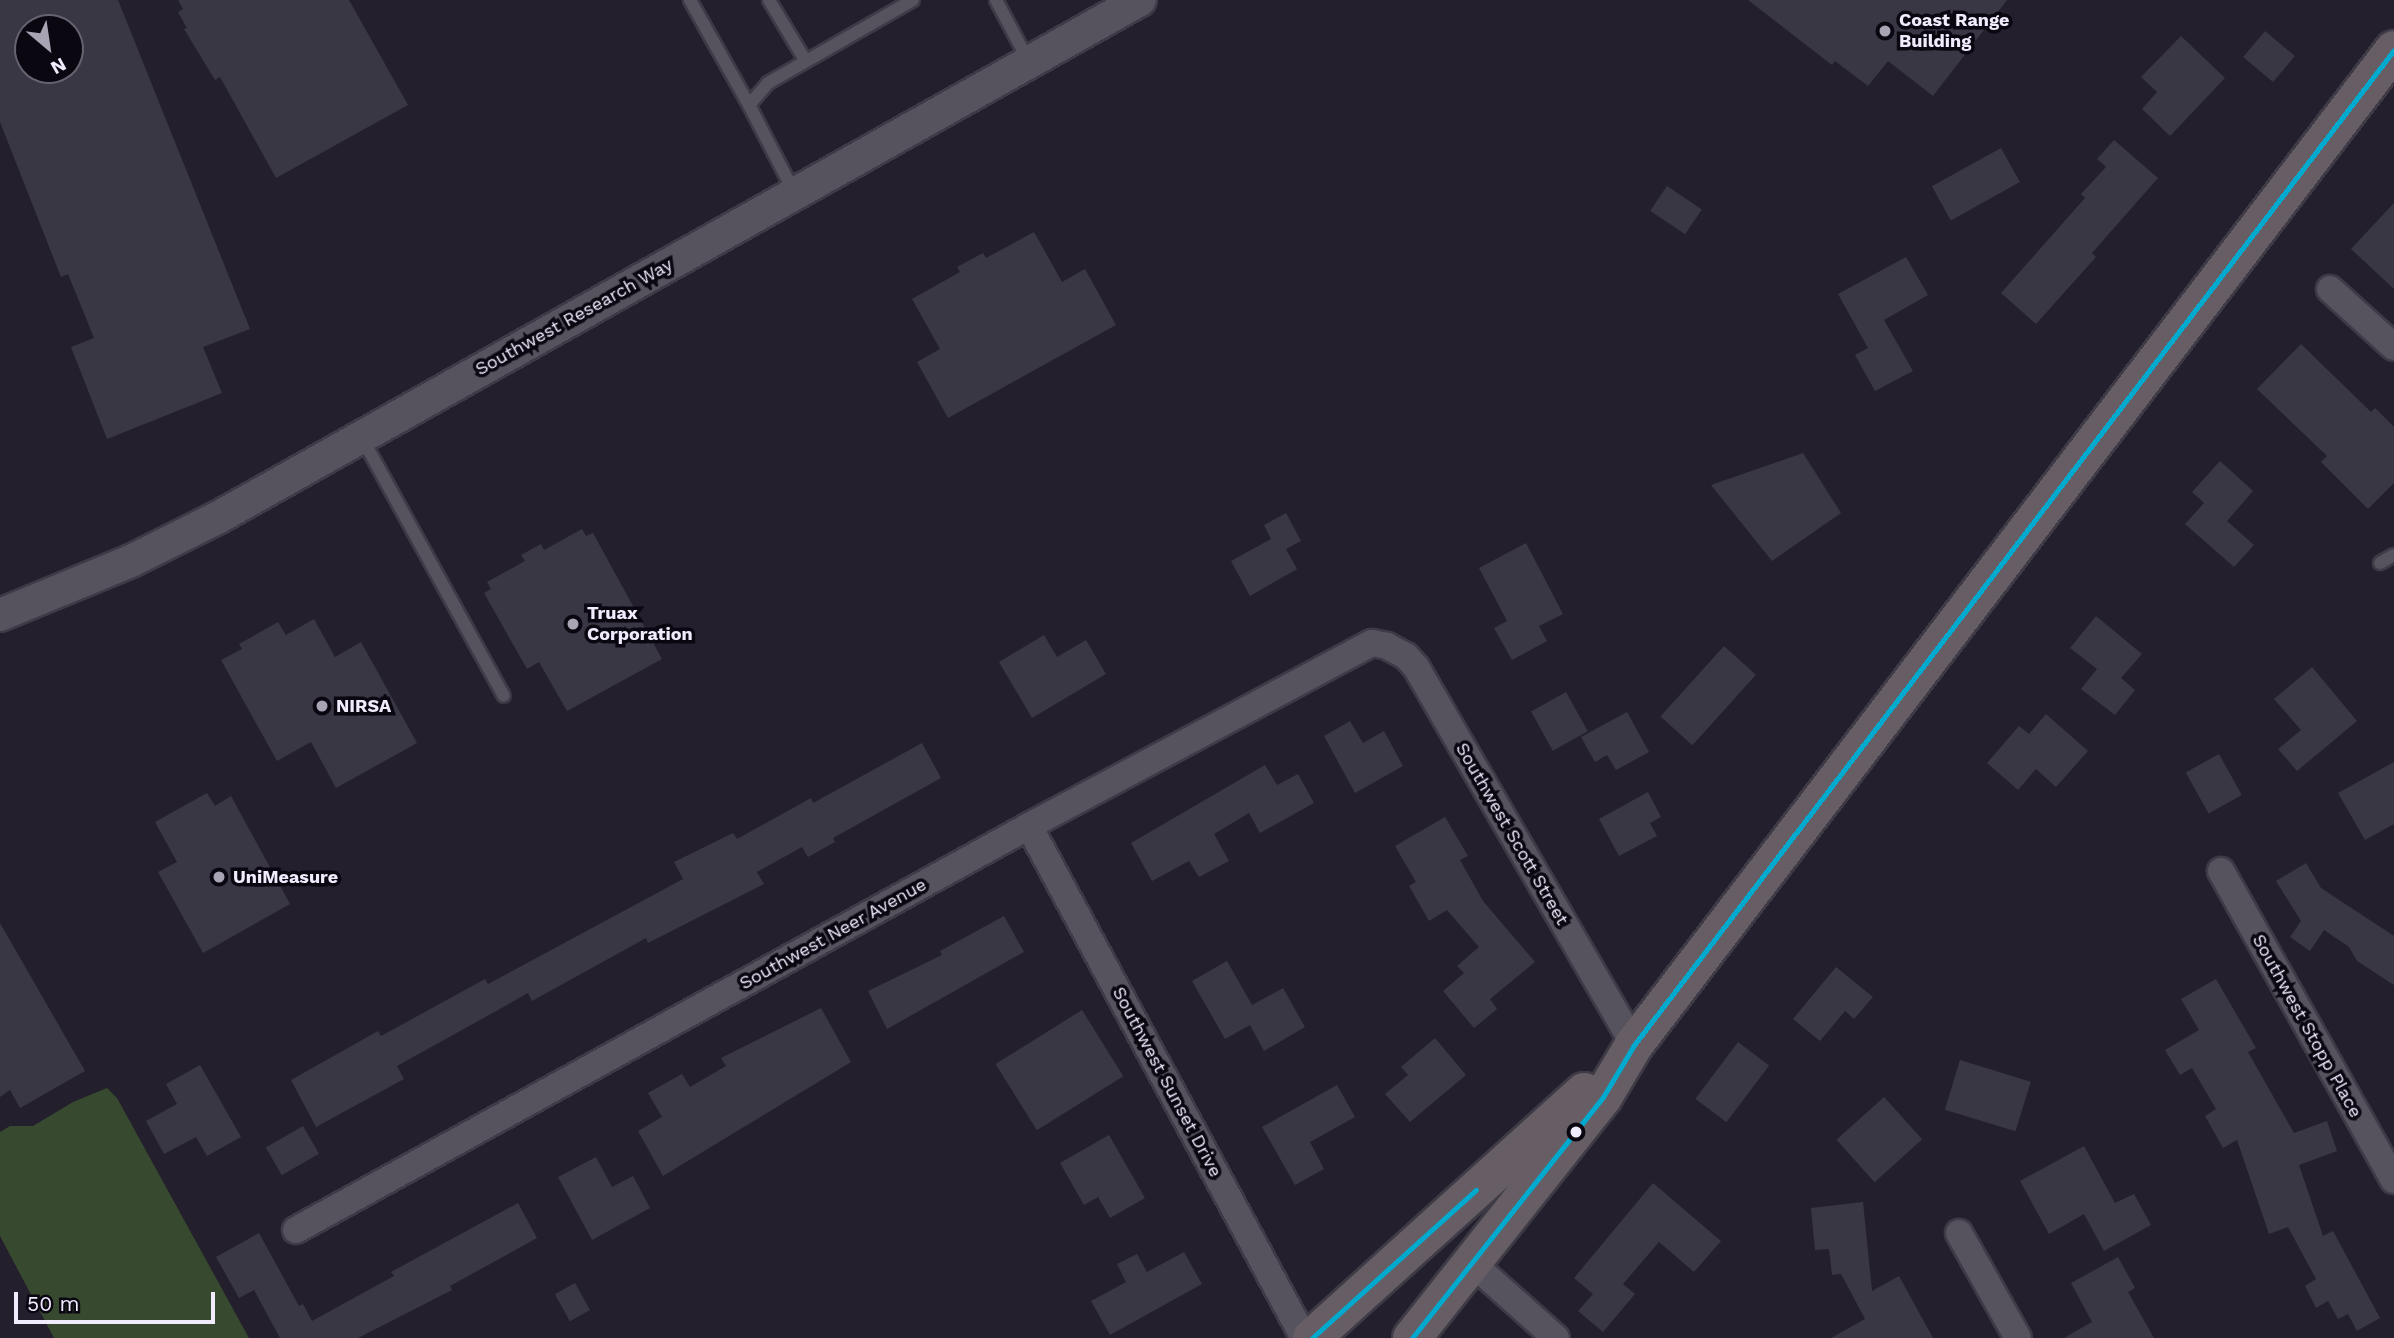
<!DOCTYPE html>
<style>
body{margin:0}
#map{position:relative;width:2394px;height:1338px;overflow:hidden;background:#231f2c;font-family:"Work Sans",sans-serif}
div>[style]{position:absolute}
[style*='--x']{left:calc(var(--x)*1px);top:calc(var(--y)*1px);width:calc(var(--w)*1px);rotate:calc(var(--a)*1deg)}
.forest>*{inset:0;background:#37492f}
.building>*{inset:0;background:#3a3745;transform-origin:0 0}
.roads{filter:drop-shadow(2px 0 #3e3b46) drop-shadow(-2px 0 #3e3b46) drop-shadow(0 2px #3e3b46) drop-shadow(0 -2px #3e3b46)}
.service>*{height:12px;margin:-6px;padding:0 6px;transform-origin:6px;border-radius:6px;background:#57535e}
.minor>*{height:26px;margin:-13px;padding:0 13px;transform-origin:13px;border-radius:13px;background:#57535e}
.tertiary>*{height:32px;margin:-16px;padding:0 16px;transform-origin:16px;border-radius:16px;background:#57535e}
.trunk>*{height:38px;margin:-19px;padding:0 19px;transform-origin:19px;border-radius:19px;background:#665e64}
.bus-1>*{height:5px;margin:-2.5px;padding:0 2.5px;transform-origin:2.5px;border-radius:2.5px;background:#00a9ce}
.dots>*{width:19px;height:19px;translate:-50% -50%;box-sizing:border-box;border:4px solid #0a0711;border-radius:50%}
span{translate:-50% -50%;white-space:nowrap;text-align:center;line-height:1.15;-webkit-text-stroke:7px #0a0711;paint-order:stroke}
.poi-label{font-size:18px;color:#f0ebfd;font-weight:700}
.left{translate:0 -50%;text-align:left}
.street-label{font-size:18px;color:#f0ebfd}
.north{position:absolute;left:14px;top:14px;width:70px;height:70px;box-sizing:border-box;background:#0a0711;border:2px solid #66626f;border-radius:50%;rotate:151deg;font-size:19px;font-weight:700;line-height:28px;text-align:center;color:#f0ebfd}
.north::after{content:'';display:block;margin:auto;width:24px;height:32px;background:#a8a4b4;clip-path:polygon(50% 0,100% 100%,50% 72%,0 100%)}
.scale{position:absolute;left:14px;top:1292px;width:201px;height:32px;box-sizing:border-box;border:4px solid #f0ebfd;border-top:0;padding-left:9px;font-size:21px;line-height:24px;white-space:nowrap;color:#f0ebfd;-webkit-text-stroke:5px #0a0711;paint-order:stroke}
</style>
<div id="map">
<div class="forest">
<i style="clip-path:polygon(107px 1088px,117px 1098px,249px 1338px,54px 1338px,0 1236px,0 1132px,10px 1126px,33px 1126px,73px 1102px)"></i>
</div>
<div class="building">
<i style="clip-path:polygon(evenodd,0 0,118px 0,250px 329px,203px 347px,222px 393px,107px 439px,71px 347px,94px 338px,68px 274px,61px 277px,0 122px,0 0,28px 28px,70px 28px,70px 70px,28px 70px,28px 28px)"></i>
<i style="clip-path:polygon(178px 0,349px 0,408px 105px,276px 178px,220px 77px,215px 80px,184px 29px,187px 28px,178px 12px,183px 9px)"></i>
<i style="clip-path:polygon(1748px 0,2007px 0,1933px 96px,1888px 61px,1868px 86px,1835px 61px,1832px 65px)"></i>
<i style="left:2265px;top:31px;width:39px;height:34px;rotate:40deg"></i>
<i style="clip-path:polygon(2181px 36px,2225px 78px,2170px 136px,2142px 109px,2157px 92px,2141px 77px)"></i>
<i style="clip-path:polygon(2114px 140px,2158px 178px,2092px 253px,2096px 257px,2036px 324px,2001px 293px,2085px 198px,2081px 194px,2106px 167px,2097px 159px)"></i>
<i style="left:2001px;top:148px;width:39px;height:79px;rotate:61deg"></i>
<i style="left:1667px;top:186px;width:42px;height:30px;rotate:34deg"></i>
<i style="clip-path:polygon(2394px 203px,2394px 289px,2351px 249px)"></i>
<i style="clip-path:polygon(1034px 232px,1062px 282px,1085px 269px,1116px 325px,948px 418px,917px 362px,940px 349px,912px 299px,960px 272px,957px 267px,983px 253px,986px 258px)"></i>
<i style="clip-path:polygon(1906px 257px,1928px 295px,1884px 320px,1913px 371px,1875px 391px,1855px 355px,1868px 348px,1838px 294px)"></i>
<i style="clip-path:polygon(2301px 344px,2371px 412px,2375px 408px,2394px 427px,2394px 483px,2368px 509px,2321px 462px,2327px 456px,2257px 389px)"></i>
<i style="clip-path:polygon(1803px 453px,1841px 513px,1772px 561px,1711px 485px)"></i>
<i style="clip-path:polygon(2220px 461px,2253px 491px,2227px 521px,2254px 545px,2234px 567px,2185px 524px,2204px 503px,2192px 492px)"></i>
<i style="clip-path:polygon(1286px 513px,1301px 541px,1286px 549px,1297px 569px,1250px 596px,1231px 561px,1271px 539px,1264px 525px)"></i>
<i style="clip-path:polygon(582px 529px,586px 536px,593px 533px,662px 659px,567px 711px,539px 662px,527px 669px,484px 593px,491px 589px,487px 582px,525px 561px,521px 555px,541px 544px,544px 550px)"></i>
<i style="clip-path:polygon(1526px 543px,1563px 614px,1539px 626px,1547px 641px,1512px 660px,1494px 628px,1507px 621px,1479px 568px)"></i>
<i style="clip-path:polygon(2096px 616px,2142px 654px,2121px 678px,2135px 690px,2115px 715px,2081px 689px,2097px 669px,2070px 648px)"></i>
<i style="clip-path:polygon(314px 619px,335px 657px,361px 642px,417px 743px,336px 788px,311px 742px,277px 761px,221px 660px,242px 649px,239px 644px,278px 622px,286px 635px)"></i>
<i style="clip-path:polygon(1044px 635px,1057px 657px,1086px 640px,1106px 674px,1032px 718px,999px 662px)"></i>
<i style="left:1724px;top:646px;width:43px;height:95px;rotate:42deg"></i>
<i style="clip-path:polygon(2312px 667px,2357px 721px,2297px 771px,2278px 749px,2301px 730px,2274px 699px)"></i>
<i style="left:1566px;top:692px;width:45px;height:40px;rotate:61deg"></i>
<i style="clip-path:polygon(1627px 712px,1649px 752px,1616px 770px,1607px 755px,1595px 762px,1581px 737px)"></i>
<i style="clip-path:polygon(2046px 714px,2088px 751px,2056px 787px,2036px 769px,2018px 790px,1987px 763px,2019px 726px,2029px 734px)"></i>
<i style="clip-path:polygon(1350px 721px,1363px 743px,1384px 731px,1403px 766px,1355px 793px,1324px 736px)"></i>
<i style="clip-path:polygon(922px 743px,941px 778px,833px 838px,835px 842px,808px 857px,802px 847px,757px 872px,764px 884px,648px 943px,646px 938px,532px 1001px,528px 993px,489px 1015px,397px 1066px,404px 1079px,316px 1127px,291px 1080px,378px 1031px,381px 1036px,485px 979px,488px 984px,683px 879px,674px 862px,733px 833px,737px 839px,811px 798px,813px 803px)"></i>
<i style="left:2219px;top:754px;width:47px;height:38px;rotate:61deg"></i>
<i style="clip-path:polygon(2394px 762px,2394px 824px,2365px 840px,2338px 793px)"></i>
<i style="clip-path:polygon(1265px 765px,1277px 785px,1298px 774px,1314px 803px,1260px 833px,1249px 813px,1214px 834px,1229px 861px,1199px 877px,1189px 861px,1152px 881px,1131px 843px)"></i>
<i style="clip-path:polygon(1648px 792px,1661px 817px,1650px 823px,1657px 836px,1619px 856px,1599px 819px)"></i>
<i style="clip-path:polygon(207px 793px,215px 806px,231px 796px,290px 904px,203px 953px,158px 872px,177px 862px,155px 822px)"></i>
<i style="clip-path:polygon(1445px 817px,1468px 856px,1460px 860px,1483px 901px,1535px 962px,1490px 999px,1497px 1009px,1474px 1028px,1443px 991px,1464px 973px,1457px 966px,1479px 947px,1447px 910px,1429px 921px,1409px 886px,1416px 882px,1395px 846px)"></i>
<i style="clip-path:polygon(2306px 863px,2321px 888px,2394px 936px,2394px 985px,2357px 961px,2349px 947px,2324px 930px,2310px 951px,2290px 937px,2301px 921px,2276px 881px)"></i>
<i style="clip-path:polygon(1004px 916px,1024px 952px,887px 1029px,868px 991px,942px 955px,940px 951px)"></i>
<i style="clip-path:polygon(0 923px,85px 1071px,20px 1108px,10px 1090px,0 1097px)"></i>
<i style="clip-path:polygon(1227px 961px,1252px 1005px,1283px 988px,1305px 1027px,1264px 1051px,1250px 1025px,1225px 1039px,1192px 981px)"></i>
<i style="clip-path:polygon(1836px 967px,1873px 997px,1854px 1019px,1845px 1011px,1820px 1041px,1793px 1019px)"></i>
<i style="clip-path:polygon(2216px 979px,2256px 1048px,2248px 1052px,2294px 1133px,2327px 1121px,2337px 1151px,2299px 1165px,2323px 1236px,2333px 1231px,2380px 1318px,2357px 1331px,2348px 1314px,2338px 1319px,2328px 1301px,2316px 1308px,2305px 1286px,2316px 1279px,2288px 1227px,2269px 1234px,2237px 1140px,2223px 1148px,2205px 1116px,2216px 1109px,2192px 1068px,2180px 1075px,2165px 1050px,2199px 1030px,2181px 999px)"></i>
<i style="clip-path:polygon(821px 1008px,851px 1062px,663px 1176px,638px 1131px,662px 1117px,648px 1093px,682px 1074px,690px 1087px,726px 1066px,721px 1058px)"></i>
<i style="left:1082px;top:1010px;width:78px;height:102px;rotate:58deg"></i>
<i style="clip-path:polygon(1435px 1038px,1466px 1075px,1410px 1122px,1385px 1094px,1408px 1075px,1401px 1067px)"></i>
<i style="left:1738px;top:1042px;width:39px;height:71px;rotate:37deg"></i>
<i style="left:1960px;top:1060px;width:74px;height:52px;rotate:17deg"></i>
<i style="clip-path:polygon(200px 1065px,241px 1137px,207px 1156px,196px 1137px,164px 1154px,146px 1121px,177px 1104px,166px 1084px)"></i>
<i style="clip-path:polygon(1337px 1085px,1355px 1117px,1310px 1142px,1324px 1169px,1295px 1185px,1262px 1127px)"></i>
<i style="left:1884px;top:1097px;width:57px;height:64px;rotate:48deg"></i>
<i style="left:303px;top:1126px;width:32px;height:43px;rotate:60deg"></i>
<i style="clip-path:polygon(1109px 1135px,1145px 1198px,1110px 1218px,1098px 1197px,1084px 1205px,1060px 1163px)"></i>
<i style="clip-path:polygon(2084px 1146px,2115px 1203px,2134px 1194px,2151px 1225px,2104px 1251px,2084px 1214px,2049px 1234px,2020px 1181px)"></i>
<i style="clip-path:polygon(596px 1157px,612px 1187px,633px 1176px,650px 1208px,592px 1240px,558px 1177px)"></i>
<i style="clip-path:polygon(1653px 1183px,1721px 1241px,1694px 1272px,1659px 1242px,1623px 1284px,1635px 1294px,1603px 1332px,1578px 1311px,1593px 1294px,1574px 1278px)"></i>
<i style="clip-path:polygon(1863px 1202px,1872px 1291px,1899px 1276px,1933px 1338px,1831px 1338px,1865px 1319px,1841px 1274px,1832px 1275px,1829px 1249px,1815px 1250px,1811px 1208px)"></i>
<i style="clip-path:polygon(518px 1203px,537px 1238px,450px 1286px,452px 1290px,358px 1338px,280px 1338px,254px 1290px,239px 1298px,216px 1257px,259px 1233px,299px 1306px,303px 1304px,312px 1321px,394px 1276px,391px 1272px)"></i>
<i style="clip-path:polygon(1184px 1252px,1202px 1284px,1110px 1335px,1091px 1301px,1126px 1282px,1117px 1264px,1137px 1254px,1147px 1272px)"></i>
<i style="clip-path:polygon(2118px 1257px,2135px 1288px,2128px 1292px,2154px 1338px,2064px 1338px,2092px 1322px,2071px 1283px)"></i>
<i style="left:575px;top:1283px;width:31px;height:23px;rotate:61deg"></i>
</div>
<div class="roads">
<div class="service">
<i style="--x:690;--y:0;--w:120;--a:60.7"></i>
<i style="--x:769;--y:0;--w:70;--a:59"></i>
<i style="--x:996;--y:0;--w:70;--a:62"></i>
<i style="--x:794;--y:192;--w:98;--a:-117.3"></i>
<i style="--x:749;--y:105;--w:29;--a:-49"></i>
<i style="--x:768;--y:83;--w:167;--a:-29.8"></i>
<i style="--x:362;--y:438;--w:294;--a:61.2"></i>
<i style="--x:2380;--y:563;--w:16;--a:-30"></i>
</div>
<div class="minor">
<i style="--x:2330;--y:289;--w:86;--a:42.2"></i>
<i style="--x:1029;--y:826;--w:581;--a:61.76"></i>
<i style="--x:2221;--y:871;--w:354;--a:60.8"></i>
<i style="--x:296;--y:1230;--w:837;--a:-28.86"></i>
<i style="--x:1029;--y:826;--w:389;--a:-28.1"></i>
<i style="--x:1372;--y:643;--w:15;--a:11"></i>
<i style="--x:1387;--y:646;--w:21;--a:28"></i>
<i style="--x:1406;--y:656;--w:15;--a:48"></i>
<i style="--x:1416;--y:667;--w:436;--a:60"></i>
<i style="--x:1959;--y:1233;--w:120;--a:60.7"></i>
<i style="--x:1473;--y:1264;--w:111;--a:41.7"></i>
</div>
<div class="tertiary">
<i style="--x:0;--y:615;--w:142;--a:-22.4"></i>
<i style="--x:131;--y:561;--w:98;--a:-26.6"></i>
<i style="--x:219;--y:517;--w:1056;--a:-29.31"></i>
</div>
<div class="trunk">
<i style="--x:1312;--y:1338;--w:367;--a:-42.1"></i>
<i style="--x:1412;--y:1338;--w:308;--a:-51.6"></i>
<i style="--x:1603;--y:1097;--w:61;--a:-59.2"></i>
<i style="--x:1634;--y:1045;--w:1252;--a:-52.63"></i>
</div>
</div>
<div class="bus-1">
<i style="--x:1312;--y:1338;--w:221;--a:-42.1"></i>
<i style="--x:1412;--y:1338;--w:308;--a:-51.6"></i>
<i style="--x:1603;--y:1097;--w:61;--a:-59.2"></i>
<i style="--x:1634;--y:1045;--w:1252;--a:-52.63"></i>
</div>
<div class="dots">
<i style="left:1885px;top:31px;background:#a8a4b4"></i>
<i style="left:573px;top:624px;background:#a8a4b4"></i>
<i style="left:322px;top:706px;background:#a8a4b4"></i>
<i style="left:219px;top:877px;background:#a8a4b4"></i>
<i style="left:1576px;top:1132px;background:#f0ebfd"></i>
</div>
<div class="poi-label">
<span class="left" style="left:1899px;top:31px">Coast Range<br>Building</span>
<span class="left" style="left:587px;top:624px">Truax<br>Corporation</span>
<span class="left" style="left:336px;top:706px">NIRSA</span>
<span class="left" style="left:233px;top:877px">UniMeasure</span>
</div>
<div class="street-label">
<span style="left:574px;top:317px;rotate:-29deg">Southwest Research Way</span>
<span style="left:1512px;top:834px;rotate:60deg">Southwest Scott Street</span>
<span style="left:833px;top:934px;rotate:-29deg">Southwest Neer Avenue</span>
<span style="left:2307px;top:1026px;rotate:61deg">Southwest Stopp Place</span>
<span style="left:1167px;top:1082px;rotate:62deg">Southwest Sunset Drive</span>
</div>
<div class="north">N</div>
<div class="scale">50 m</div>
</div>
